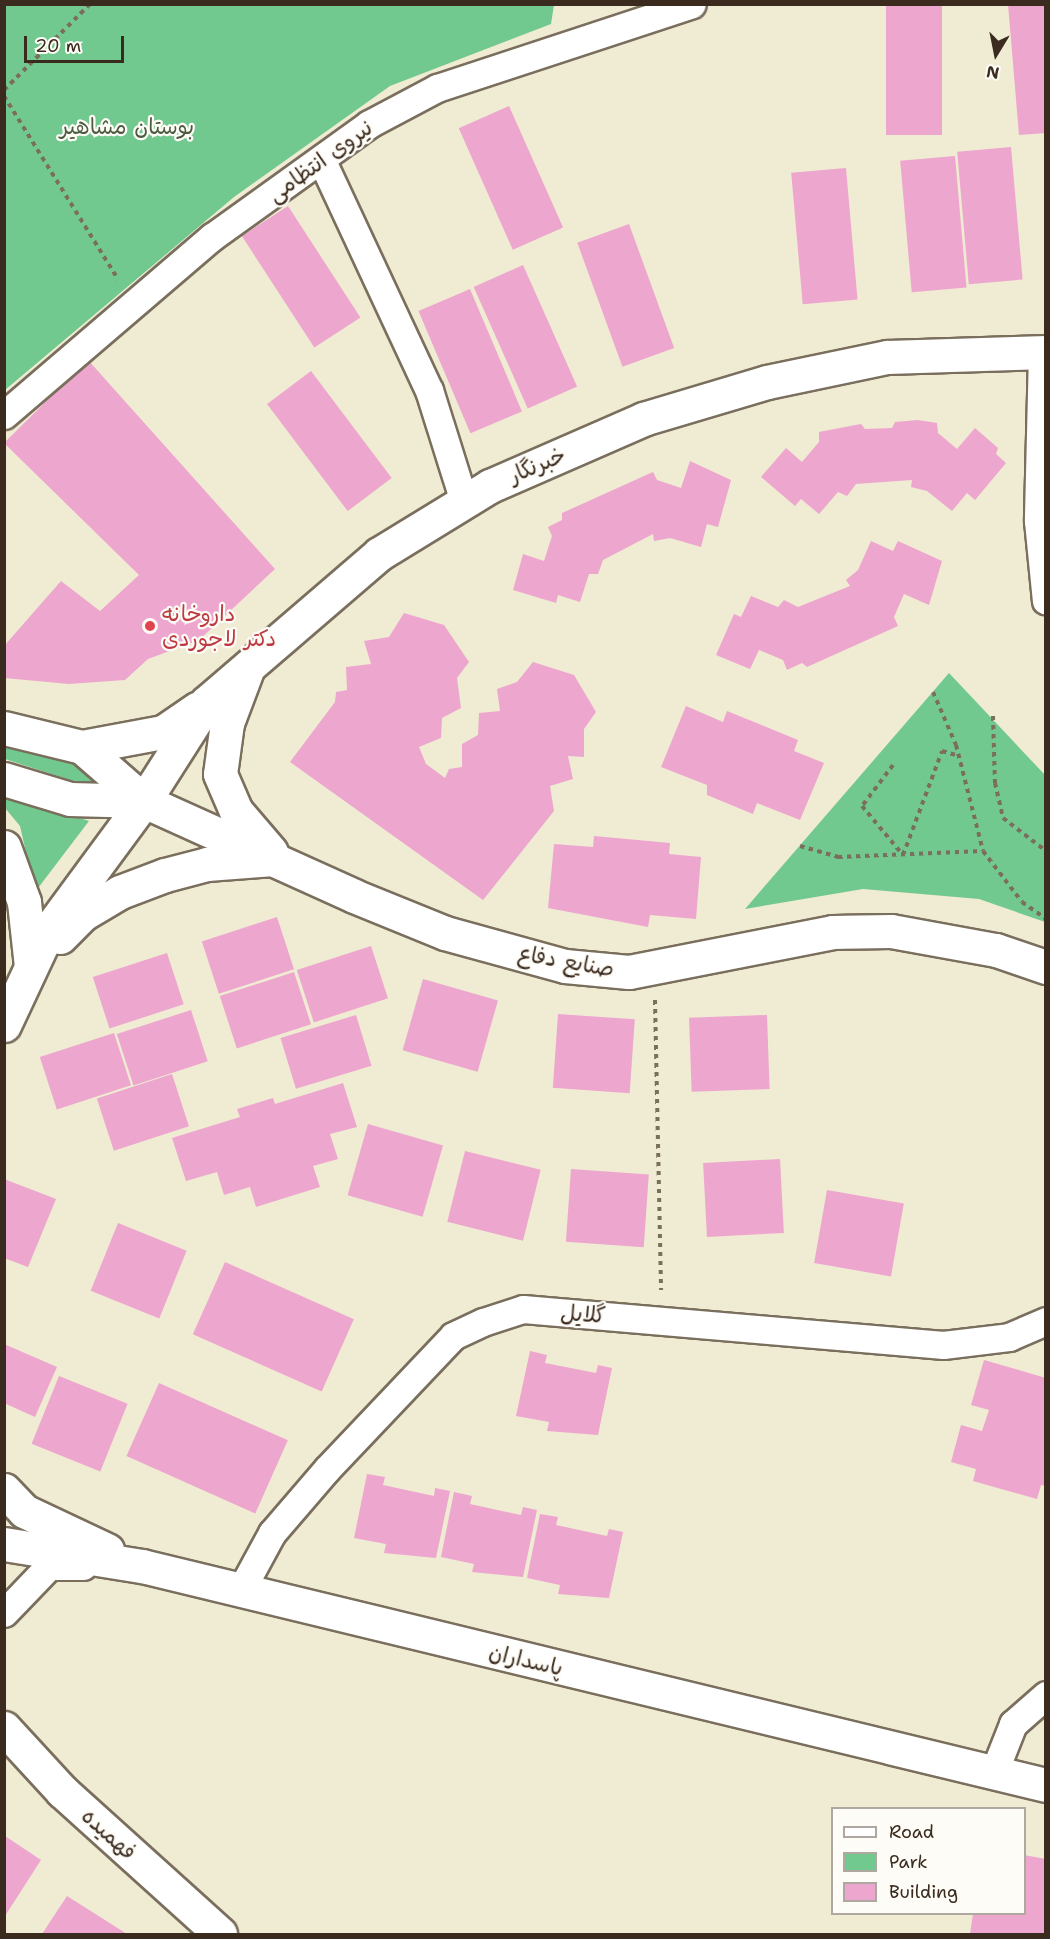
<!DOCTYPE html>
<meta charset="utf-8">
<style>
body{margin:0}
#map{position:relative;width:1050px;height:1939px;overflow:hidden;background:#f0ebd3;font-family:"Shantell Sans","Playpen Sans Arabic",sans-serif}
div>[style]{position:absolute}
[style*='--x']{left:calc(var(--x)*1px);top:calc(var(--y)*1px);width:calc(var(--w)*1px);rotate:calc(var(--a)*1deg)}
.green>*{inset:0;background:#72c98f}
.building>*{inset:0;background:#eda6ce;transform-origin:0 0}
.path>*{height:4px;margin-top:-2px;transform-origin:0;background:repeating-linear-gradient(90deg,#7a6e5d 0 4.5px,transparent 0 9px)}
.roads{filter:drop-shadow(2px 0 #7a6e5d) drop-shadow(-2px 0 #7a6e5d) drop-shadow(0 2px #7a6e5d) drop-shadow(0 -2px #7a6e5d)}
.street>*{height:27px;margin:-13.5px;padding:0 13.5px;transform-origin:13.5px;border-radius:13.5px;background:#fff}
.secondary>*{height:33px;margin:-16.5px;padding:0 16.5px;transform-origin:16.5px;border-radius:16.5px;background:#fff}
.dots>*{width:16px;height:16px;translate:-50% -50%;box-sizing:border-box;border:3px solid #fdfcf7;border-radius:50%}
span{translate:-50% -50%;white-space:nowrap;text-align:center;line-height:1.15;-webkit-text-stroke:4.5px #fdfcf7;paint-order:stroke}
.park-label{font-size:22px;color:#4c5a40}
.street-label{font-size:22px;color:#3b2a1e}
.health-label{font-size:22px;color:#be3a42}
.left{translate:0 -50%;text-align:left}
.frame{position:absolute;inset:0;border:6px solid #3b2a1e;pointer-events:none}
.legend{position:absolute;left:831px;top:1807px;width:195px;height:108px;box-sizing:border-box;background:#fdfcf7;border:2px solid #afa8a0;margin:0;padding:8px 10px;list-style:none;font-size:18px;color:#3b2a1e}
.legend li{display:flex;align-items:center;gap:12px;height:30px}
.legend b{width:30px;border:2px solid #afa8a0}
.north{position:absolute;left:966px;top:24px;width:60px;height:60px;-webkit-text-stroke:4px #fdfcf7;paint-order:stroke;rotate:190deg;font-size:16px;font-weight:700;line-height:24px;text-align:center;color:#3b2a1e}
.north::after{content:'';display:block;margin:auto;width:21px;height:27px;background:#3b2a1e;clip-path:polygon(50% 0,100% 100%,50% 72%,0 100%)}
.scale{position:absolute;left:24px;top:36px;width:100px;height:27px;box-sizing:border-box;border:3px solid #3b2a1e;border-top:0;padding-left:8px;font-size:18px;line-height:21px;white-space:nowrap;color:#3b2a1e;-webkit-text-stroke:4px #fdfcf7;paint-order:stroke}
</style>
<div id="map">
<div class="green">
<i style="clip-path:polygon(5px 4px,554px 4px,554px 5px,551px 24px,390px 86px,234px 197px,5px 390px)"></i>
<i style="clip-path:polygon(949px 673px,1045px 775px,1045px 922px,979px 899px,863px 889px,745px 909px)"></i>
<i style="clip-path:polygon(5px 737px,93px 766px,110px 781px,101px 790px,5px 759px)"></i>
<i style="clip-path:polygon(4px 794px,89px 821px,35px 892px,20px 826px,5px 808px)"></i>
</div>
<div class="building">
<i style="left:886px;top:4px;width:56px;height:131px"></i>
<i style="clip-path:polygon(1008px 4px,1046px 4px,1046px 133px,1019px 135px)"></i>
<i style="left:509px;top:106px;width:133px;height:55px;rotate:66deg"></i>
<i style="left:1011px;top:147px;width:133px;height:54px;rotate:85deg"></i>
<i style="left:955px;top:156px;width:132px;height:55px;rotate:85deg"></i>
<i style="left:846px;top:168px;width:132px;height:55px;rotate:85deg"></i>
<i style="left:288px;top:206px;width:133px;height:55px;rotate:57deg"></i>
<i style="left:629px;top:224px;width:132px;height:55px;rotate:70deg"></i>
<i style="left:523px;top:265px;width:133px;height:54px;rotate:66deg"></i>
<i style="left:470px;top:289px;width:133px;height:56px;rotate:67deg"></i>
<i style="clip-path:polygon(88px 360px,275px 569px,199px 640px,148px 659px,125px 680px,69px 684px,4px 678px,4px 646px,61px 581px,100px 611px,139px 575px,4px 443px)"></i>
<i style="left:311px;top:371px;width:134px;height:55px;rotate:53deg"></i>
<i style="clip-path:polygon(918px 420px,937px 423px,938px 433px,957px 449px,975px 428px,998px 448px,996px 454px,1006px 463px,975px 500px,967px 493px,952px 511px,927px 491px,911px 487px,912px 480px,856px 484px,847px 496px,838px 492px,819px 514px,801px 499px,795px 506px,761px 477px,786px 448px,802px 462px,819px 442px,819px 432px,861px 424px,865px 429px,892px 428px,895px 422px)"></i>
<i style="clip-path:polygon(690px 461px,731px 480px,718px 527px,707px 524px,701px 547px,670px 538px,654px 541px,653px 534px,603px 560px,598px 574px,589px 574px,580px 602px,558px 595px,556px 603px,513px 590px,523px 554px,544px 561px,552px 536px,548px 527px,562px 520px,562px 513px,653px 472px,657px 480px,681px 488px)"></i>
<i style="clip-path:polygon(871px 541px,893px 551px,898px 541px,942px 561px,929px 605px,904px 594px,894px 617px,898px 626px,807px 667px,802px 663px,787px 670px,783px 660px,759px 650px,750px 669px,716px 655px,734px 614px,741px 617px,751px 596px,778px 607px,784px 600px,798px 607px,850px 586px,846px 580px,858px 570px)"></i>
<i style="clip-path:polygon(404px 613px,444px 625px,469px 662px,457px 678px,461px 708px,442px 718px,441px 738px,419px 747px,426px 764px,445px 778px,449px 769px,462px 767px,462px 744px,478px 735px,479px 713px,500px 711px,497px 689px,517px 682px,533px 662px,574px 675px,596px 712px,584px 729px,584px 757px,568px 756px,573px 779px,550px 786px,554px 811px,483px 900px,290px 762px,335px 702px,336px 692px,347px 690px,346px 667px,371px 664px,364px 641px,389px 637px)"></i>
<i style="clip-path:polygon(686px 706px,723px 722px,727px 711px,798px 740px,794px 751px,824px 763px,800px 820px,757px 803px,753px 814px,707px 795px,707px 785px,661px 767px)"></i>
<i style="clip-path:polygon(594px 836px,670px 843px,669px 854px,701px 857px,696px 919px,650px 915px,648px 927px,548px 908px,554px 844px,593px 847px)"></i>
<i style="left:277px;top:917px;width:55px;height:79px;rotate:72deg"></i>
<i style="left:371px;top:946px;width:55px;height:78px;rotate:72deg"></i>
<i style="left:167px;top:953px;width:54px;height:78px;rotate:72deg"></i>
<i style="left:294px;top:972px;width:55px;height:78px;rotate:72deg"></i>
<i style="left:423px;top:979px;width:78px;height:74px;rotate:16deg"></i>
<i style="left:191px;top:1010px;width:54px;height:78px;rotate:72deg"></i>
<i style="left:558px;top:1014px;width:77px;height:74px;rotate:4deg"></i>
<i style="left:356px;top:1015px;width:53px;height:79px;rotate:73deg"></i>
<i style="left:767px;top:1015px;width:74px;height:78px;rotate:88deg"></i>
<i style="left:114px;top:1033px;width:55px;height:78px;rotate:72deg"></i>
<i style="left:172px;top:1074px;width:55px;height:79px;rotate:72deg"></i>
<i style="clip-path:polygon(343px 1083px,357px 1127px,330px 1134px,338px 1159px,313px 1166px,320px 1187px,256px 1207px,250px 1187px,224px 1195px,217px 1172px,186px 1181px,172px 1138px,240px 1117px,237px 1109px,273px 1098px,275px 1104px)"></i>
<i style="left:368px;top:1124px;width:78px;height:74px;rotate:16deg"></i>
<i style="left:465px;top:1151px;width:78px;height:73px;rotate:14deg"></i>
<i style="left:780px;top:1159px;width:74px;height:77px;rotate:87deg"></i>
<i style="left:571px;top:1169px;width:78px;height:73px;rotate:4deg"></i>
<i style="clip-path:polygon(4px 1179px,56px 1199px,28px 1267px,4px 1258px)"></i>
<i style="left:827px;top:1190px;width:78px;height:74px;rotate:10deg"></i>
<i style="left:118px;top:1223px;width:74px;height:73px;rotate:22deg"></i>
<i style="left:225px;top:1262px;width:141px;height:79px;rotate:24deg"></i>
<i style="clip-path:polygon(4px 1344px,57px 1367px,35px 1417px,4px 1403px)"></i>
<i style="clip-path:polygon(530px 1351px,547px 1355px,545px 1363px,596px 1373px,598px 1365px,612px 1368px,598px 1435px,547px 1431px,549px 1422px,516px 1416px)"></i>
<i style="clip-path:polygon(984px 1360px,1046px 1378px,1046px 1486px,1041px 1485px,1037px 1499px,973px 1481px,976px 1469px,951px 1462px,961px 1425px,982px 1431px,989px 1410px,971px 1405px)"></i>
<i style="left:59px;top:1376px;width:74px;height:73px;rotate:22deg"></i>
<i style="left:159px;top:1383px;width:141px;height:80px;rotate:24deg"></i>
<i style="clip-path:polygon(367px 1474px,385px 1477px,383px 1485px,434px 1496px,435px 1488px,450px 1491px,436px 1558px,384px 1553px,386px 1544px,354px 1538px)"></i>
<i style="clip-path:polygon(454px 1492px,472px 1496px,470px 1504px,521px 1515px,523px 1507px,537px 1510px,523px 1577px,472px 1572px,474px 1564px,441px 1557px)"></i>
<i style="clip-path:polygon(540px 1514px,558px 1517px,556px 1525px,607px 1536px,609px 1529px,623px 1532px,609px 1598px,558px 1594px,560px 1585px,527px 1578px)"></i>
<i style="clip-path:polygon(5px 1836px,41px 1860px,5px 1916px)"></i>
<i style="clip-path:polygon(1024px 1855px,1046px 1859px,1046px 1934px,970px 1934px,973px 1914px,1024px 1914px)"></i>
<i style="clip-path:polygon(67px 1896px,127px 1934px,42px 1934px)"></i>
</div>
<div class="path">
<i style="--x:4;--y:90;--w:122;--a:-45"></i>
<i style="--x:4;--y:96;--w:216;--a:58.1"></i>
<i style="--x:933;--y:692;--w:58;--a:66.5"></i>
<i style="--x:956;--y:745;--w:109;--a:75.7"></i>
<i style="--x:983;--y:851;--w:64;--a:52.6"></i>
<i style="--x:1022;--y:902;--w:29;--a:35"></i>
<i style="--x:993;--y:716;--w:67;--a:88.3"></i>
<i style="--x:995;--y:783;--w:36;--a:77"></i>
<i style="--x:1003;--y:818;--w:54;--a:37.5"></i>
<i style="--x:893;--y:765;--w:51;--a:127.1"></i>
<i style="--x:862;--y:806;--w:64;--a:50.1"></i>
<i style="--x:903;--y:855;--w:111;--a:-69.4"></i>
<i style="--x:942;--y:751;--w:18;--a:16"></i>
<i style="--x:800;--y:846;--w:40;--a:16"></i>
<i style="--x:838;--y:857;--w:145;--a:-2.4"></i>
<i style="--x:655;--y:1000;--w:290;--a:88.8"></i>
</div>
<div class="roads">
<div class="street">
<i style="--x:322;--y:161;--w:253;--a:65"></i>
<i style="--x:429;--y:390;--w:117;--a:72.6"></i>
<i style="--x:1042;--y:352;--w:169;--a:91.4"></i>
<i style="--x:1038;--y:521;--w:80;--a:84.3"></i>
<i style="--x:4;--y:415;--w:274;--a:-40.6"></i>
<i style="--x:212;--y:237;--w:193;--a:-35.7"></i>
<i style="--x:369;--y:124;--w:77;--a:-27.9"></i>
<i style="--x:437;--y:88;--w:268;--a:-18.2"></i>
<i style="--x:241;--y:1590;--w:65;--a:-61.5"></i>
<i style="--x:272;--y:1533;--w:84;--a:-49.3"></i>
<i style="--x:327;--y:1469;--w:183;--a:-46.5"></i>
<i style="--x:453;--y:1336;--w:33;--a:-25"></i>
<i style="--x:483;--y:1322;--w:42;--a:-18"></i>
<i style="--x:523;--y:1309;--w:422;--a:4.9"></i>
<i style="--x:943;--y:1345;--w:66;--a:-6.9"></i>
<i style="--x:1009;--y:1337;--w:40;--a:-23.4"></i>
<i style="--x:4;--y:1613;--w:65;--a:-46.2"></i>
<i style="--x:49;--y:1566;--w:34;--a:0"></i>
<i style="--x:994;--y:1772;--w:52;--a:-68.4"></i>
<i style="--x:1013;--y:1724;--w:44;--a:-41.3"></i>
</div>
<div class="secondary">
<i style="--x:247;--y:670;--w:57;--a:110.7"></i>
<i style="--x:227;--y:723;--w:51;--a:97.8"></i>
<i style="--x:220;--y:774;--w:40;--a:66.6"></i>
<i style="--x:236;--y:811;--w:54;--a:49.5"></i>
<i style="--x:4;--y:728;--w:80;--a:13.7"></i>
<i style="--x:82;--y:747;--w:82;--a:41.1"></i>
<i style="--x:144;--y:801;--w:230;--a:24.3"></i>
<i style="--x:354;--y:896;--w:98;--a:22.1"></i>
<i style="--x:445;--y:933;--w:124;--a:15.4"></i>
<i style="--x:565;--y:966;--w:64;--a:5.4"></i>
<i style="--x:629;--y:972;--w:208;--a:-11.1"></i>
<i style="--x:833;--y:932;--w:58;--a:-1"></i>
<i style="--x:891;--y:931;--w:107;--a:10.3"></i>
<i style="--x:996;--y:950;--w:53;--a:18.8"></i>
<i style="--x:82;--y:747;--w:82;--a:-10.5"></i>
<i style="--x:163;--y:732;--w:42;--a:-34.4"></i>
<i style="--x:4;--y:779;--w:69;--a:16.9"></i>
<i style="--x:70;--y:799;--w:74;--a:1.5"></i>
<i style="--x:4;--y:847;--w:59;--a:70"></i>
<i style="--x:24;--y:902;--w:64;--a:83.8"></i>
<i style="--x:60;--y:937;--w:33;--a:-45"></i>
<i style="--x:83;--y:914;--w:43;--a:-30.7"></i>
<i style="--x:120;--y:892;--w:48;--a:-20.7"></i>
<i style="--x:165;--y:875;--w:43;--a:-14.7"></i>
<i style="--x:207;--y:864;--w:66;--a:-4.3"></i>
<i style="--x:4;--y:1025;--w:104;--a:-64.9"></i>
<i style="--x:48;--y:931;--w:162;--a:-53.6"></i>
<i style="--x:144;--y:801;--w:117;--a:-57.5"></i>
<i style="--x:207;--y:702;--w:227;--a:-40.7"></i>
<i style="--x:379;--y:554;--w:130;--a:-31.5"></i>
<i style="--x:490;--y:486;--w:167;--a:-23.6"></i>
<i style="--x:643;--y:419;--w:129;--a:-16.6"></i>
<i style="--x:767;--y:382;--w:123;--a:-11.8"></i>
<i style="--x:887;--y:357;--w:159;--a:-1.8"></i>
<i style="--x:4;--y:1490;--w:29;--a:46"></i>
<i style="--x:24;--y:1511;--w:92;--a:25.2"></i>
<i style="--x:4;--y:1544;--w:140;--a:9.1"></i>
<i style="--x:142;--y:1566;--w:930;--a:13.62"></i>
<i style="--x:4;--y:1728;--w:86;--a:47.4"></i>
<i style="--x:62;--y:1791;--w:213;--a:42.1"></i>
</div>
</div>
<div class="dots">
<i style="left:150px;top:626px;background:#e0444e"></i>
</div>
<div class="park-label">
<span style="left:127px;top:127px">بوستان مشاهیر</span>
</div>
<div class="street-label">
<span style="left:320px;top:161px;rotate:-36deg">نیروی انتظامی</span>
<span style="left:537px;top:465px;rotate:-23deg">خبرنگار</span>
<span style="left:566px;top:961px;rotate:10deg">صنایع دفاع</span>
<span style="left:583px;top:1314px;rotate:4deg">گلایل</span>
<span style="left:526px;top:1660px;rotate:13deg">پاسداران</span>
<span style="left:109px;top:1834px;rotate:42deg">فهمیده</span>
</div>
<div class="health-label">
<span class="left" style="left:162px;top:626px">داروخانه<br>دکتر لاجوردی</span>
</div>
<div class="frame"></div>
<ul class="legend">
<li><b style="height:8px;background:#fff"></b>Road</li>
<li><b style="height:16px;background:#72c98f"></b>Park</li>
<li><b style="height:16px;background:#eda6ce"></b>Building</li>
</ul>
<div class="north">N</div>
<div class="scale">20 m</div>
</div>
